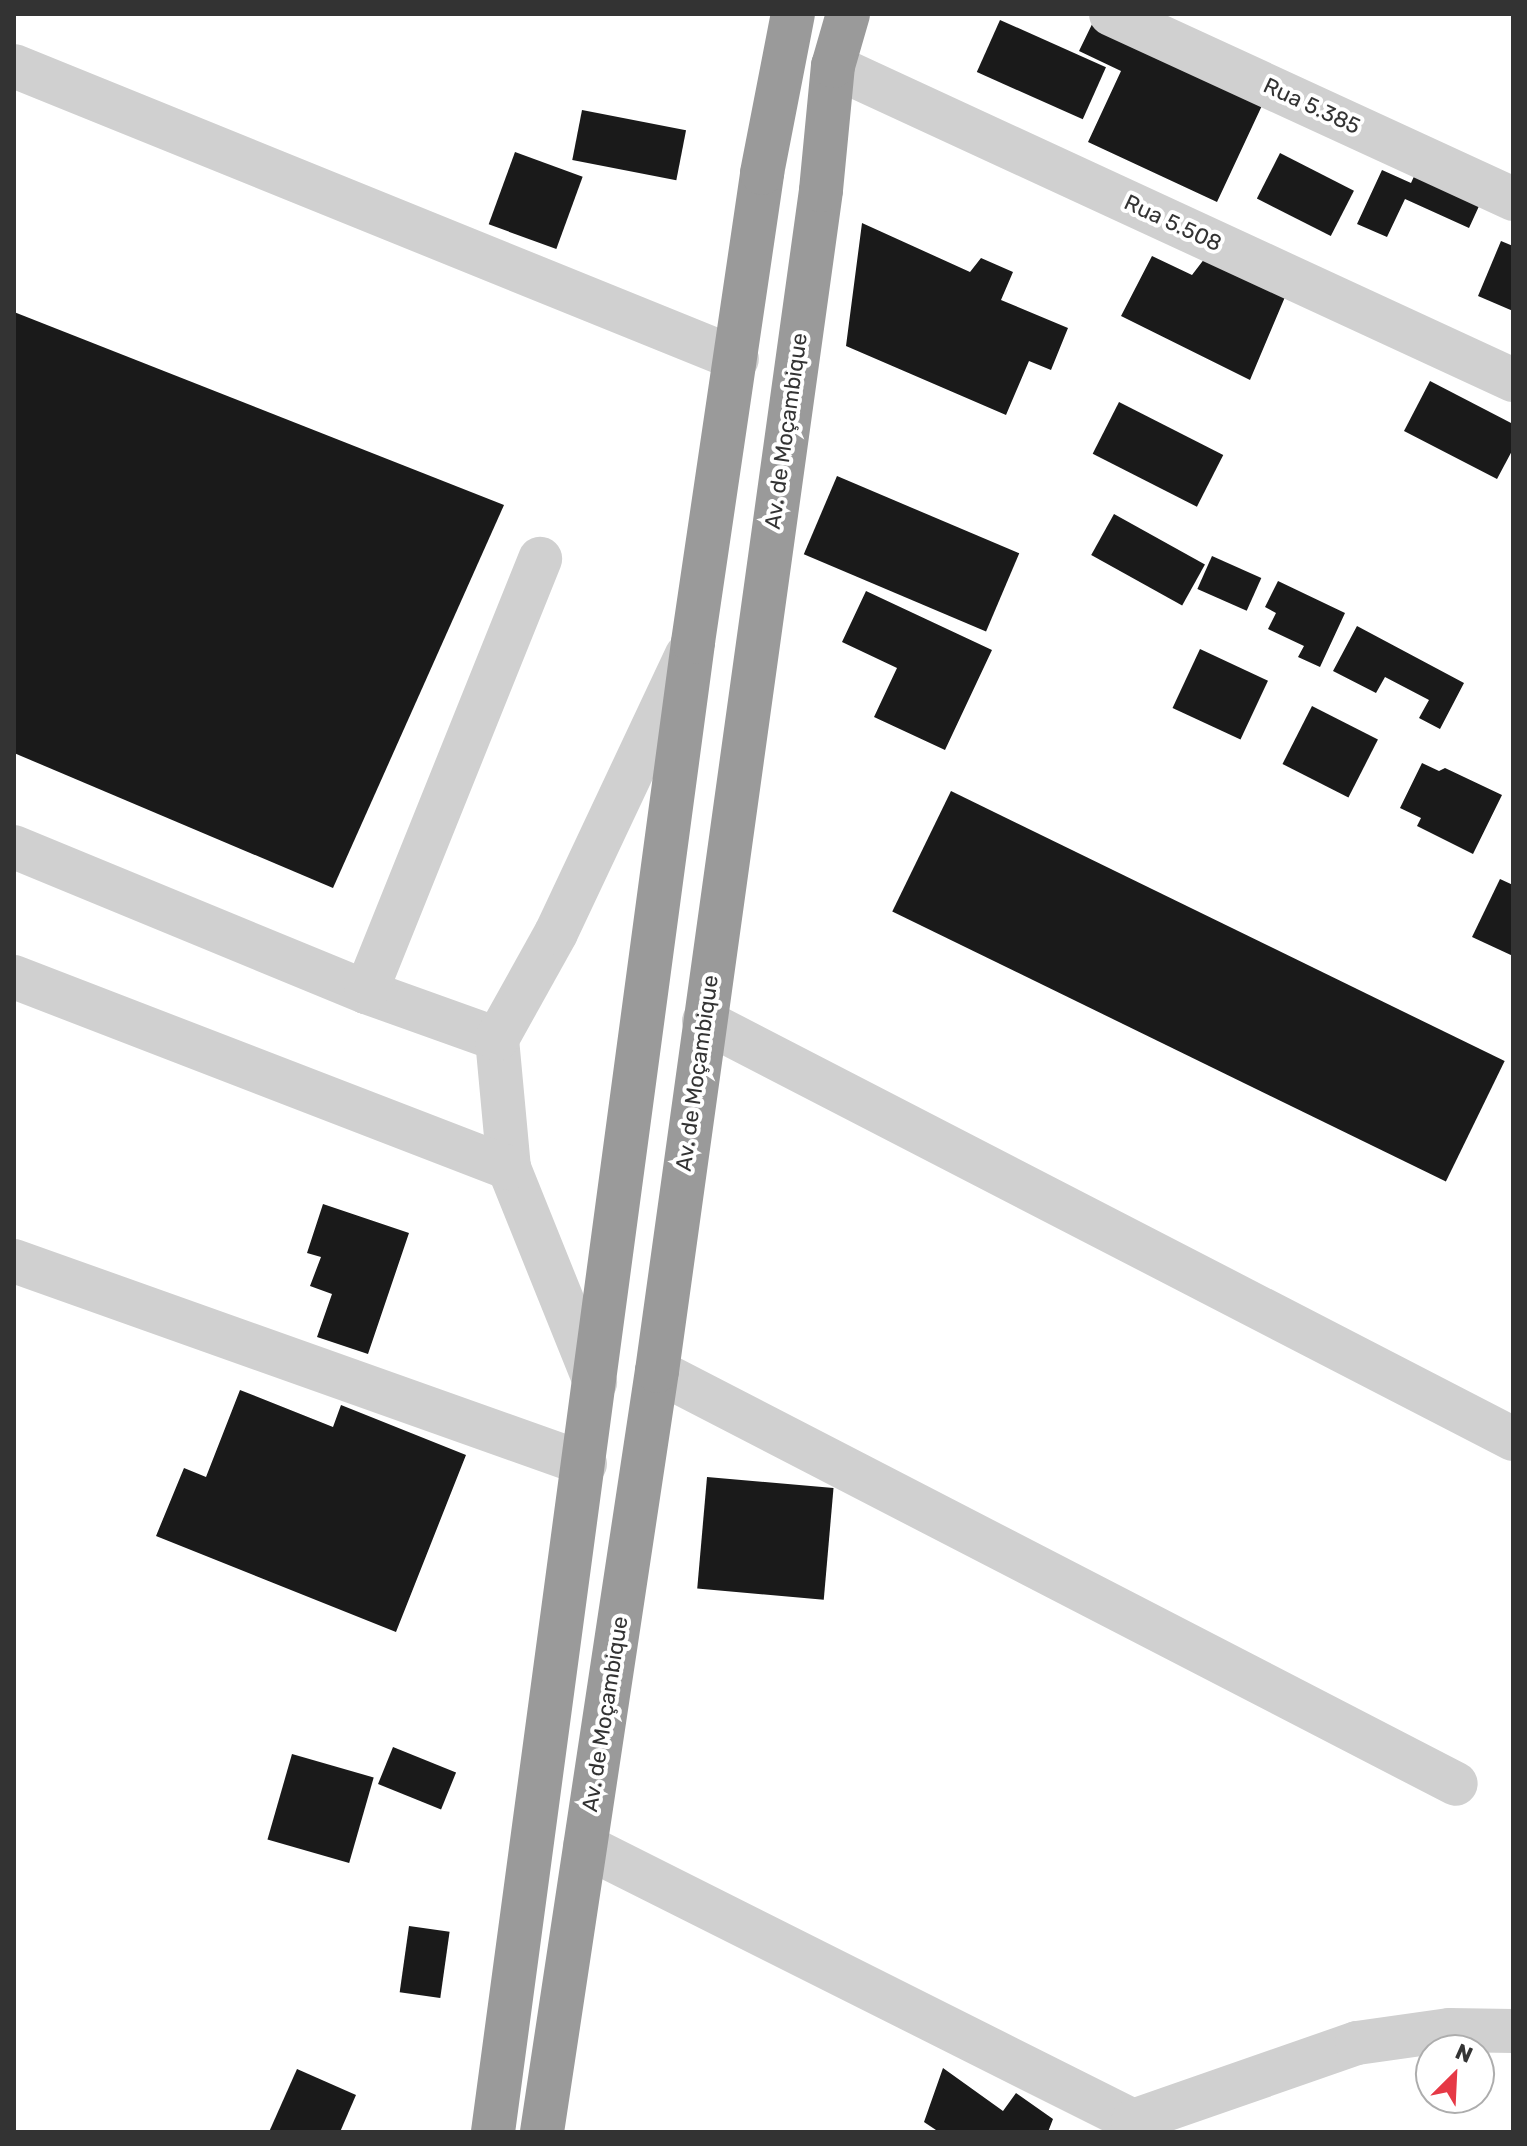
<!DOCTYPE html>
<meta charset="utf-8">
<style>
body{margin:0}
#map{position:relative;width:1527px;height:2146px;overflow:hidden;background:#fff;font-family:Rubik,sans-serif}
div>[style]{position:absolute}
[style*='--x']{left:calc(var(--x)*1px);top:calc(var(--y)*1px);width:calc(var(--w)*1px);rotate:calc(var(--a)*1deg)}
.building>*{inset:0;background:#1a1a1a;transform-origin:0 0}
.minor>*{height:44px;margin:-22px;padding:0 22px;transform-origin:22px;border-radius:22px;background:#d0d0d0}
.highway>*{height:44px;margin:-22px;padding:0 22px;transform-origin:22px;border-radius:22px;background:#9a9a9a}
span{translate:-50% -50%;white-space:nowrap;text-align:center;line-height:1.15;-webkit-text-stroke:8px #fff;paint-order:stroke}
.street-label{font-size:22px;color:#333}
.frame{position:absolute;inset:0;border:16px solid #333;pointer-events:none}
.north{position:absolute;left:1415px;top:2034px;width:80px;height:80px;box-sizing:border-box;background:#fff;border:2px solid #adadad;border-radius:50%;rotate:24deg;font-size:22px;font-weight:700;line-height:32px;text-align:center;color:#333}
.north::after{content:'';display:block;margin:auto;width:28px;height:36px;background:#e63946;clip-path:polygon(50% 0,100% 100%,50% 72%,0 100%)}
</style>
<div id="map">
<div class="building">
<i style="clip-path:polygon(1096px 16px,1266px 97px,1217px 202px,1088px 142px,1121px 71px,1079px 51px)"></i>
<i style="left:1000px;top:20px;width:116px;height:57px;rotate:24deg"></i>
<i style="left:582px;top:110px;width:106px;height:51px;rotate:11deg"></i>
<i style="left:515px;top:152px;width:72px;height:77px;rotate:20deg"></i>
<i style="left:1280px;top:153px;width:83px;height:51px;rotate:27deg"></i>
<i style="clip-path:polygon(1420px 163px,1485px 193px,1469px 228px,1405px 199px,1387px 237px,1357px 224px,1382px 170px,1411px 183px)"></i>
<i style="clip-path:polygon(862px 223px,970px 272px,981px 258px,1013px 272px,1001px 300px,1068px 328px,1051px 370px,1029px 361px,1006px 415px,846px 346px)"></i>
<i style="clip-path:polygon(1501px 241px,1513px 246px,1513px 311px,1478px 296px)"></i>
<i style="clip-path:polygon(1152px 256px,1192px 275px,1205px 258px,1285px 297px,1250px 380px,1121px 316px)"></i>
<i style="clip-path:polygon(14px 312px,504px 505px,333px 888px,14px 753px)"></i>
<i style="clip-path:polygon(1430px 381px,1513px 424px,1513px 449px,1497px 479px,1404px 431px)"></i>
<i style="left:1119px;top:402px;width:117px;height:58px;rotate:27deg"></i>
<i style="left:837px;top:476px;width:198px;height:85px;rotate:23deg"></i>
<i style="left:1114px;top:514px;width:104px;height:47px;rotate:29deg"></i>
<i style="left:1212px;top:556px;width:54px;height:36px;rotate:24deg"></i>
<i style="clip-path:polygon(1278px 581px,1345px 613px,1320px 667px,1298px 657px,1304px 646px,1268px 629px,1276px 613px,1265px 607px)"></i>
<i style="clip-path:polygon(866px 591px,992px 650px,945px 750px,874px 717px,897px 668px,842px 642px)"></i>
<i style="clip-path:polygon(1357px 626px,1464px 683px,1440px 729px,1419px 718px,1429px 700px,1385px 677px,1376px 693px,1333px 671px)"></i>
<i style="left:1200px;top:649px;width:75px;height:65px;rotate:25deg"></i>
<i style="left:1312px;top:706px;width:74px;height:65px;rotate:27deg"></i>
<i style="clip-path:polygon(1422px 763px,1439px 771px,1445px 768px,1502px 795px,1473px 854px,1417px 826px,1421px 818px,1400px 808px)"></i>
<i style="left:951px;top:791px;width:616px;height:134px;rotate:26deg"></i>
<i style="clip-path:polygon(1500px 879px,1513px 885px,1513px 956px,1472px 937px)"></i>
<i style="clip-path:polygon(323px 1204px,409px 1233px,368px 1354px,317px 1337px,332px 1294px,310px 1286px,321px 1257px,307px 1253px)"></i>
<i style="clip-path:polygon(240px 1390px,333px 1427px,341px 1405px,466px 1455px,396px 1632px,156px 1536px,184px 1468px,206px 1477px)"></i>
<i style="left:707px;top:1477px;width:127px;height:112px;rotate:5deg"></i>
<i style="left:393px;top:1747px;width:68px;height:40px;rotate:22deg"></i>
<i style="left:292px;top:1754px;width:85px;height:89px;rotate:16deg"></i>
<i style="left:409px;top:1926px;width:41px;height:67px;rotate:8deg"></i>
<i style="clip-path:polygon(943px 2068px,1003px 2111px,1016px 2093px,1053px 2119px,1048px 2132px,939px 2132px,924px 2122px)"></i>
<i style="clip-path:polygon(297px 2069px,356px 2095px,340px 2132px,269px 2132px)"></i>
</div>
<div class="minor">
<i style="--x:1111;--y:14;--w:443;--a:24.7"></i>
<i style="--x:14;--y:66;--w:780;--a:22.06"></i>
<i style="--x:833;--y:66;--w:749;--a:24.79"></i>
<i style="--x:14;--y:847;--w:381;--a:22.4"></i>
<i style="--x:366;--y:992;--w:139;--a:19.7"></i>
<i style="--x:497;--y:1039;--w:130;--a:84.7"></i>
<i style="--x:509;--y:1168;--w:231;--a:68.1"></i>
<i style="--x:14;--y:977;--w:531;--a:21.1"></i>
<i style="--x:366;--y:992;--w:467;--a:-68.1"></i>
<i style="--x:704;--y:1021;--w:911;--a:27.32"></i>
<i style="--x:497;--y:1039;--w:121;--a:-60.9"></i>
<i style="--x:556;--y:933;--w:307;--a:-64.8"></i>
<i style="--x:14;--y:1261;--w:606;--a:19.57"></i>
<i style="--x:657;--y:1371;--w:899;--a:27.33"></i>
<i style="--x:585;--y:1846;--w:613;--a:26.65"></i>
<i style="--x:1133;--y:2121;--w:237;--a:-19.2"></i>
<i style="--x:1357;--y:2043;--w:93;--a:-8"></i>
<i style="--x:1449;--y:2030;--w:64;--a:0.9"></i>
</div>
<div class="highway">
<i style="--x:493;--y:2132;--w:1503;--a:-82.35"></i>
<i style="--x:693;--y:642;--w:474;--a:-81.6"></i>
<i style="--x:762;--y:173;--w:162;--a:-79"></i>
<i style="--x:542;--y:2132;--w:770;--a:-81.41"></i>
<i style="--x:657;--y:1371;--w:1192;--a:-82.09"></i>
<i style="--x:821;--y:190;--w:125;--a:-84.5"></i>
<i style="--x:833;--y:66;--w:54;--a:-73.9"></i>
</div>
<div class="street-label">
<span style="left:1312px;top:106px;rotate:25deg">Rua 5.385</span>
<span style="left:1173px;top:223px;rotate:25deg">Rua 5.508</span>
<span style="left:786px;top:431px;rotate:-82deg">Av. de Moçambique</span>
<span style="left:697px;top:1073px;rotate:-82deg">Av. de Moçambique</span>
<span style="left:605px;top:1714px;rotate:-81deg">Av. de Moçambique</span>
</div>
<div class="frame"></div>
<div class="north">N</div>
</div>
